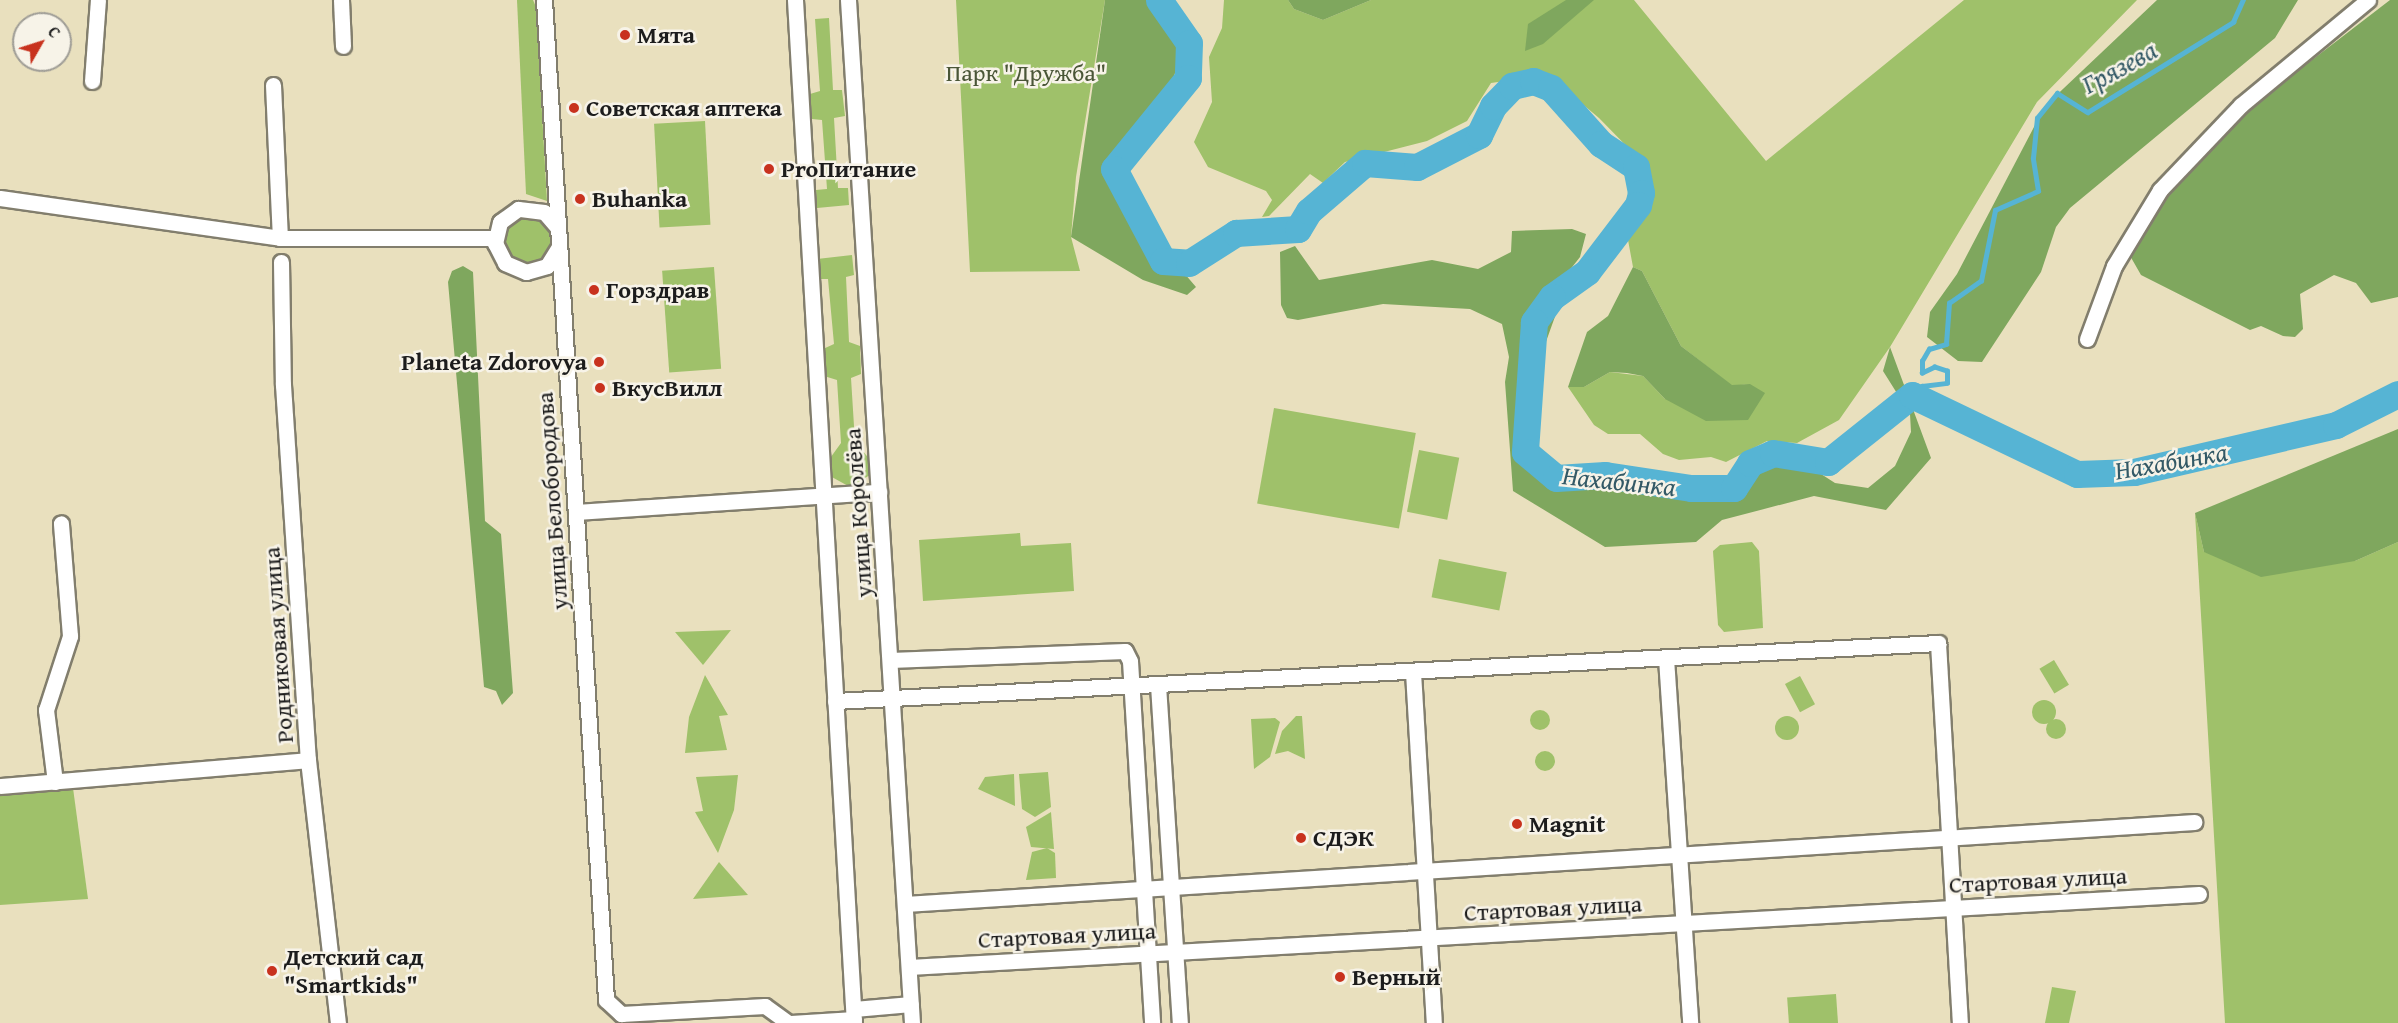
<!DOCTYPE html>
<meta charset="utf-8">
<style>
body{margin:0}
#map{position:relative;width:2398px;height:1023px;overflow:hidden;background:#e9e0be;font-family:"Gentium Book Plus",serif}
div>[style]{position:absolute}
[style*='--x']{left:calc(var(--x)*1px);top:calc(var(--y)*1px);width:calc(var(--w)*1px);rotate:calc(var(--a)*1deg)}
.green>*{inset:0;background:#9fc16a;transform-origin:0 0}
.round{border-radius:50%}
.forest>*{inset:0;background:#7fa75e}
.stream>*{height:4.5px;margin:-2.25px;padding:0 2.25px;transform-origin:2.25px;border-radius:2.25px;background:#56b4d4}
.river>*{height:27px;margin:-13.5px;padding:0 13.5px;transform-origin:13.5px;border-radius:13.5px;background:#56b4d4}
.roads{filter:drop-shadow(2px 0 #827e6d) drop-shadow(-2px 0 #827e6d) drop-shadow(0 2px #827e6d) drop-shadow(0 -2px #827e6d)}
.minor>*{height:15px;margin:-7.5px;padding:0 7.5px;transform-origin:7.5px;border-radius:7.5px;background:#fff}
.dots>*{width:16px;height:16px;translate:-50% -50%;box-sizing:border-box;border:3px solid #f7f3e8;border-radius:50%}
span{translate:-50% -50%;white-space:nowrap;text-align:center;line-height:1.15;-webkit-text-stroke:5px #f7f3e8;paint-order:stroke}
.poi-label{font-size:24px;color:#1c1c1c;font-weight:700}
.left{translate:0 -50%;text-align:left}
.right{translate:-100% -50%;text-align:right}
.park-label{font-size:24px;color:#4a5637}
.street-label{font-size:24px;color:#1c1c1c}
.water-label{font-size:26px;color:#335966;font-style:italic}
.north{position:absolute;left:12px;top:12px;width:60px;height:60px;box-sizing:border-box;background:#f7f3e8;border:2px solid #9f9d96;border-radius:50%;rotate:51deg;font-size:16px;font-weight:700;line-height:24px;text-align:center;color:#1c1c1c}
.north::after{content:'';display:block;margin:auto;width:21px;height:27px;background:#c8321e;clip-path:polygon(50% 0,100% 100%,50% 72%,0 100%)}
</style>
<div id="map">
<div class="green">
<i style="clip-path:polygon(517px 0,533px 0,536px 7px,547px 201px,526px 194px)"></i>
<i style="clip-path:polygon(956px 0,1105px 0,1076px 177px,1071px 237px,1080px 271px,970px 272px)"></i>
<i style="clip-path:polygon(1224px 0,1288px 0,1294px 9px,1323px 20px,1371px 0,1634px 0,1766px 161px,1964px 0,2137px 0,2037px 102px,1890px 347px,1839px 420px,1797px 443px,1767px 441px,1726px 462px,1711px 457px,1679px 460px,1663px 454px,1640px 434px,1608px 434px,1594px 425px,1568px 387px,1584px 387px,1610px 372px,1643px 376px,1665px 399px,1750px 384px,1732px 386px,1681px 346px,1642px 271px,1633px 267px,1628px 240px,1652px 183px,1647px 167px,1599px 118px,1548px 75px,1491px 83px,1467px 121px,1427px 141px,1345px 162px,1323px 183px,1310px 174px,1269px 216px,1262px 217px,1272px 200px,1266px 191px,1208px 167px,1194px 142px,1212px 102px,1209px 57px,1222px 28px)"></i>
<i style="clip-path:polygon(829px 18px,833px 90px,842px 90px,845px 116px,834px 118px,838px 188px,848px 188px,849px 205px,817px 208px,816px 190px,827px 189px,822px 120px,812px 119px,810px 94px,820px 91px,815px 19px)"></i>
<i style="left:705px;top:121px;width:104px;height:51px;rotate:87deg"></i>
<i class="round" style="left:504px;top:216px;width:48px;height:48px"></i>
<i style="clip-path:polygon(852px 255px,854px 275px,846px 277px,849px 342px,860px 346px,861px 374px,851px 378px,855px 442px,872px 462px,870px 475px,850px 487px,830px 476px,828px 461px,841px 443px,837px 380px,824px 376px,823px 349px,834px 344px,828px 279px,819px 279px,817px 259px)"></i>
<i style="left:714px;top:267px;width:102px;height:52px;rotate:86deg"></i>
<i style="left:1274px;top:408px;width:144px;height:97px;rotate:10deg"></i>
<i style="left:1419px;top:450px;width:41px;height:63px;rotate:11deg"></i>
<i style="clip-path:polygon(2195px 513px,2204px 552px,2355px 561px,2398px 542px,2398px 1023px,2225px 1023px)"></i>
<i style="clip-path:polygon(1020px 533px,1021px 546px,1071px 543px,1074px 591px,923px 601px,919px 540px)"></i>
<i style="clip-path:polygon(1752px 542px,1759px 551px,1763px 628px,1724px 632px,1718px 625px,1713px 551px,1720px 545px)"></i>
<i style="left:1439px;top:559px;width:69px;height:39px;rotate:11deg"></i>
<i style="clip-path:polygon(731px 630px,703px 665px,675px 632px)"></i>
<i style="left:2054px;top:660px;width:29px;height:17px;rotate:59deg"></i>
<i style="clip-path:polygon(705px 675px,728px 715px,719px 716px,727px 750px,685px 753px,689px 717px)"></i>
<i style="left:1800px;top:676px;width:32px;height:17px;rotate:62deg"></i>
<i class="round" style="left:2032px;top:700px;width:24px;height:24px"></i>
<i class="round" style="left:1530px;top:710px;width:20px;height:20px"></i>
<i style="clip-path:polygon(1296px 716px,1302px 716px,1305px 759px,1288px 751px,1275px 754px,1282px 731px)"></i>
<i class="round" style="left:1775px;top:716px;width:24px;height:24px"></i>
<i style="clip-path:polygon(1275px 718px,1280px 722px,1270px 757px,1254px 769px,1251px 719px)"></i>
<i class="round" style="left:2046px;top:719px;width:20px;height:20px"></i>
<i class="round" style="left:1535px;top:751px;width:20px;height:20px"></i>
<i style="clip-path:polygon(1048px 772px,1051px 807px,1035px 817px,1022px 809px,1019px 774px)"></i>
<i style="clip-path:polygon(1014px 774px,1015px 806px,978px 789px,985px 777px)"></i>
<i style="clip-path:polygon(738px 775px,734px 810px,718px 853px,695px 812px,703px 811px,696px 777px)"></i>
<i style="clip-path:polygon(73px 788px,88px 899px,0 905px,0 794px)"></i>
<i style="clip-path:polygon(1051px 812px,1054px 849px,1031px 847px,1026px 827px)"></i>
<i style="clip-path:polygon(1047px 848px,1055px 853px,1056px 878px,1026px 880px,1032px 852px)"></i>
<i style="clip-path:polygon(719px 862px,748px 895px,693px 899px)"></i>
<i style="clip-path:polygon(2052px 987px,2076px 991px,2069px 1023px,2045px 1023px)"></i>
<i style="left:1836px;top:994px;width:29px;height:49px;rotate:86deg"></i>
</div>
<div class="forest">
<i style="clip-path:polygon(1105px 0,1155px 0,1176px 40px,1180px 58px,1169px 91px,1114px 163px,1113px 181px,1119px 197px,1196px 287px,1187px 295px,1143px 280px,1071px 237px)"></i>
<i style="clip-path:polygon(1288px 0,1371px 0,1323px 20px,1294px 9px)"></i>
<i style="clip-path:polygon(1566px 0,1594px 0,1543px 44px,1525px 51px,1528px 24px)"></i>
<i style="clip-path:polygon(2157px 0,2298px 0,2275px 38px,2070px 208px,2056px 227px,2041px 272px,1982px 362px,1958px 361px,1927px 337px,1930px 312px,1957px 274px,2045px 106px)"></i>
<i style="clip-path:polygon(2390px 0,2398px 0,2398px 297px,2371px 303px,2356px 283px,2334px 275px,2300px 294px,2303px 329px,2295px 337px,2283px 336px,2261px 326px,2250px 330px,2141px 275px,2129px 254px,2132px 244px,2177px 181px,2252px 106px)"></i>
<i style="clip-path:polygon(1572px 229px,1586px 234px,1580px 257px,1562px 280px,1543px 292px,1557px 311px,1529px 389px,1528px 440px,1542px 471px,1594px 484px,1644px 475px,1728px 494px,1773px 464px,1790px 462px,1807px 465px,1835px 483px,1868px 488px,1895px 466px,1911px 432px,1910px 414px,1883px 371px,1890px 347px,1931px 458px,1886px 510px,1814px 496px,1722px 520px,1696px 542px,1605px 547px,1513px 491px,1505px 382px,1509px 357px,1502px 324px,1470px 309px,1383px 304px,1298px 320px,1287px 318px,1281px 305px,1280px 252px,1295px 246px,1319px 280px,1432px 260px,1478px 269px,1511px 252px,1512px 231px)"></i>
<i style="clip-path:polygon(463px 266px,473px 272px,485px 521px,501px 534px,513px 693px,502px 705px,496px 691px,484px 687px,448px 282px,452px 271px)"></i>
<i style="clip-path:polygon(1633px 267px,1642px 271px,1681px 346px,1732px 385px,1750px 384px,1765px 393px,1748px 420px,1706px 421px,1665px 399px,1643px 376px,1627px 373px,1610px 372px,1584px 387px,1568px 387px,1587px 332px,1608px 316px)"></i>
<i style="clip-path:polygon(2398px 429px,2398px 542px,2355px 561px,2261px 577px,2204px 552px,2195px 513px)"></i>
</div>
<div class="stream">
<i style="--x:1920;--y:397;--w:11;--a:-80"></i>
<i style="--x:1922;--y:386;--w:25;--a:-7"></i>
<i style="--x:1947;--y:383;--w:12;--a:-90"></i>
<i style="--x:1947;--y:371;--w:13;--a:-162"></i>
<i style="--x:1935;--y:367;--w:14;--a:155"></i>
<i style="--x:1922;--y:373;--w:12;--a:-90"></i>
<i style="--x:1922;--y:361;--w:14;--a:-60"></i>
<i style="--x:1929;--y:349;--w:18;--a:-16"></i>
<i style="--x:1946;--y:344;--w:41;--a:-85.8"></i>
<i style="--x:1949;--y:303;--w:39;--a:-35"></i>
<i style="--x:1981;--y:281;--w:72;--a:-78.8"></i>
<i style="--x:1995;--y:210;--w:47;--a:-23.8"></i>
<i style="--x:2038;--y:191;--w:33;--a:-99"></i>
<i style="--x:2033;--y:158;--w:40;--a:-84.3"></i>
<i style="--x:2037;--y:118;--w:32;--a:-51"></i>
<i style="--x:2057;--y:93;--w:36;--a:32"></i>
<i style="--x:2088;--y:112;--w:171;--a:-31.8"></i>
<i style="--x:2233;--y:22;--w:24;--a:-66"></i>
</div>
<div class="river">
<i style="--x:1159;--y:0;--w:52;--a:55.1"></i>
<i style="--x:1189;--y:43;--w:35;--a:92"></i>
<i style="--x:1188;--y:78;--w:117;--a:129.1"></i>
<i style="--x:1114;--y:169;--w:104;--a:62"></i>
<i style="--x:1163;--y:261;--w:26;--a:4"></i>
<i style="--x:1189;--y:263;--w:56;--a:-32.6"></i>
<i style="--x:1236;--y:233;--w:62;--a:-3.7"></i>
<i style="--x:1298;--y:229;--w:21;--a:-59"></i>
<i style="--x:1309;--y:211;--w:74;--a:-40.6"></i>
<i style="--x:1365;--y:163;--w:52;--a:4.4"></i>
<i style="--x:1417;--y:167;--w:70;--a:-27.3"></i>
<i style="--x:1479;--y:135;--w:32;--a:-64"></i>
<i style="--x:1493;--y:106;--w:28;--a:-46"></i>
<i style="--x:1512;--y:86;--w:22;--a:-13"></i>
<i style="--x:1533;--y:81;--w:19;--a:21"></i>
<i style="--x:1551;--y:88;--w:75;--a:48.2"></i>
<i style="--x:1601;--y:144;--w:42;--a:33.3"></i>
<i style="--x:1636;--y:167;--w:26;--a:79"></i>
<i style="--x:1641;--y:193;--w:12;--a:104"></i>
<i style="--x:1638;--y:205;--w:84;--a:127.3"></i>
<i style="--x:1587;--y:272;--w:43;--a:144.5"></i>
<i style="--x:1552;--y:297;--w:31;--a:126"></i>
<i style="--x:1534;--y:322;--w:130;--a:94"></i>
<i style="--x:1525;--y:452;--w:40;--a:40"></i>
<i style="--x:1556;--y:478;--w:49;--a:-3.5"></i>
<i style="--x:1605;--y:475;--w:87;--a:8.6"></i>
<i style="--x:1691;--y:488;--w:43;--a:0"></i>
<i style="--x:1734;--y:488;--w:30;--a:-57"></i>
<i style="--x:1750;--y:463;--w:25;--a:-23"></i>
<i style="--x:1773;--y:453;--w:56;--a:9.3"></i>
<i style="--x:1828;--y:462;--w:107;--a:-38.6"></i>
<i style="--x:1912;--y:395;--w:183;--a:25.6"></i>
<i style="--x:2077;--y:474;--w:57;--a:-2"></i>
<i style="--x:2134;--y:472;--w:207;--a:-13.1"></i>
<i style="--x:2336;--y:425;--w:69;--a:-26.6"></i>
</div>
<div class="roads">
<div class="minor">
<i style="--x:341;--y:0;--w:46;--a:87.5"></i>
<i style="--x:544;--y:0;--w:1002;--a:86.45"></i>
<i style="--x:606;--y:1000;--w:21;--a:43"></i>
<i style="--x:621;--y:1014;--w:144;--a:-3.2"></i>
<i style="--x:765;--y:1006;--w:29;--a:36"></i>
<i style="--x:795;--y:0;--w:1025;--a:86.7"></i>
<i style="--x:848;--y:0;--w:1025;--a:86.42"></i>
<i style="--x:92;--y:81;--w:81;--a:-85.8"></i>
<i style="--x:273;--y:85;--w:153;--a:87.4"></i>
<i style="--x:0;--y:198;--w:283;--a:8.1"></i>
<i style="--x:280;--y:238;--w:215;--a:0"></i>
<i style="--x:558;--y:228;--w:21;--a:-131"></i>
<i style="--x:544;--y:212;--w:26;--a:-173"></i>
<i style="--x:518;--y:209;--w:22;--a:144"></i>
<i style="--x:500;--y:222;--w:22;--a:103"></i>
<i style="--x:495;--y:243;--w:22;--a:63"></i>
<i style="--x:505;--y:263;--w:23;--a:23"></i>
<i style="--x:526;--y:272;--w:22;--a:-16"></i>
<i style="--x:547;--y:266;--w:22;--a:-58"></i>
<i style="--x:281;--y:262;--w:123;--a:89.1"></i>
<i style="--x:283;--y:385;--w:376;--a:86.2"></i>
<i style="--x:308;--y:760;--w:265;--a:83.5"></i>
<i style="--x:2087;--y:339;--w:78;--a:-69.7"></i>
<i style="--x:2114;--y:266;--w:89;--a:-58.8"></i>
<i style="--x:2160;--y:190;--w:117;--a:-46.4"></i>
<i style="--x:2241;--y:105;--w:165;--a:-39.6"></i>
<i style="--x:576;--y:512;--w:304;--a:-3.8"></i>
<i style="--x:1666;--y:658;--w:366;--a:86.2"></i>
<i style="--x:890;--y:660;--w:235;--a:-2.2"></i>
<i style="--x:1125;--y:651;--w:11;--a:63"></i>
<i style="--x:1130;--y:661;--w:363;--a:86.5"></i>
<i style="--x:1413;--y:672;--w:352;--a:86.6"></i>
<i style="--x:1158;--y:685;--w:339;--a:86.3"></i>
<i style="--x:835;--y:701;--w:1105;--a:-3.01"></i>
<i style="--x:1938;--y:643;--w:381;--a:86.7"></i>
<i style="--x:55;--y:782;--w:73;--a:-97.1"></i>
<i style="--x:46;--y:710;--w:78;--a:-72"></i>
<i style="--x:70;--y:636;--w:113;--a:-94.6"></i>
<i style="--x:0;--y:786;--w:309;--a:-4.8"></i>
<i style="--x:905;--y:904;--w:1292;--a:-3.64"></i>
<i style="--x:909;--y:967;--w:1292;--a:-3.24"></i>
<i style="--x:854;--y:1009;--w:57;--a:-5"></i>
<i style="--x:791;--y:1023;--w:63;--a:-3.6"></i>
</div>
</div>
<div class="dots">
<i style="left:625px;top:35px;background:#c8321e"></i>
<i style="left:574px;top:108px;background:#c8321e"></i>
<i style="left:769px;top:169px;background:#c8321e"></i>
<i style="left:580px;top:199px;background:#c8321e"></i>
<i style="left:594px;top:290px;background:#c8321e"></i>
<i style="left:599px;top:362px;background:#c8321e"></i>
<i style="left:600px;top:388px;background:#c8321e"></i>
<i style="left:1517px;top:824px;background:#c8321e"></i>
<i style="left:1301px;top:838px;background:#c8321e"></i>
<i style="left:272px;top:971px;background:#c8321e"></i>
<i style="left:1340px;top:977px;background:#c8321e"></i>
</div>
<div class="poi-label">
<span class="left" style="left:637px;top:35px">Мята</span>
<span class="left" style="left:586px;top:108px">Советская аптека</span>
<span class="left" style="left:781px;top:169px">ProПитание</span>
<span class="left" style="left:592px;top:199px">Buhanka</span>
<span class="left" style="left:606px;top:290px">Горздрав</span>
<span class="right" style="left:587px;top:362px">Planeta Zdorovya</span>
<span class="left" style="left:612px;top:388px">ВкусВилл</span>
<span class="left" style="left:1529px;top:824px">Magnit</span>
<span class="left" style="left:1313px;top:838px">СДЭК</span>
<span class="left" style="left:284px;top:971px">Детский сад<br>"Smartkids"</span>
<span class="left" style="left:1352px;top:977px">Верный</span>
</div>
<div class="park-label">
<span style="left:1026px;top:73px">Парк "Дружба"</span>
</div>
<div class="street-label">
<span style="left:552px;top:501px;rotate:-94deg">улица Белобородова</span>
<span style="left:858px;top:513px;rotate:-94deg">улица Королёва</span>
<span style="left:278px;top:645px;rotate:-94deg">Родниковая улица</span>
<span style="left:2038px;top:880px;rotate:-3deg">Стартовая улица</span>
<span style="left:1553px;top:908px;rotate:-3deg">Стартовая улица</span>
<span style="left:1067px;top:935px;rotate:-3deg">Стартовая улица</span>
</div>
<div class="water-label">
<span style="left:2119px;top:67px;rotate:-29deg">Грязева</span>
<span style="left:2171px;top:461px;rotate:-10deg">Нахабинка</span>
<span style="left:1619px;top:481px;rotate:6deg">Нахабинка</span>
</div>
<div class="north">С</div>
</div>
